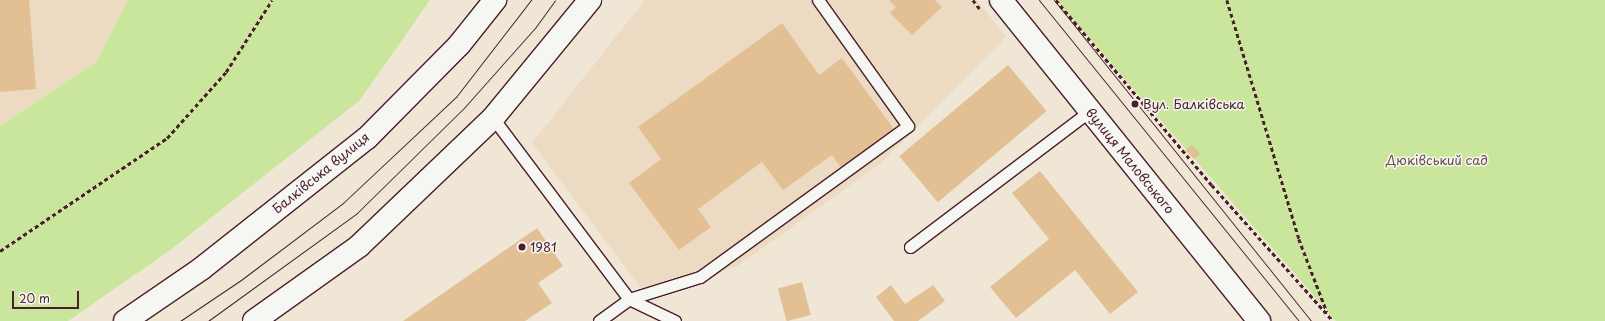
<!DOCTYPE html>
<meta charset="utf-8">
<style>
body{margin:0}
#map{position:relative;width:1605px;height:321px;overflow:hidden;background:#f0e6d6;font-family:"Playpen Sans",sans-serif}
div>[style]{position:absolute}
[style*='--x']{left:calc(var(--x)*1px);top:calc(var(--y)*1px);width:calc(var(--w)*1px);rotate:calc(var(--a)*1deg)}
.built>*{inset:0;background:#ecdbc2}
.green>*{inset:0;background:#cae59c}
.building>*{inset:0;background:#e2c094;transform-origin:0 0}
.path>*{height:2.5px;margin-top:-1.25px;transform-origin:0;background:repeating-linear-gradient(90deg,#4a1f2b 0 4px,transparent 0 7px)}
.roads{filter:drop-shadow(1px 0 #4a1f2b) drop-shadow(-1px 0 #4a1f2b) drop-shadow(0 1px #4a1f2b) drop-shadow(0 -1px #4a1f2b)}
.lane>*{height:11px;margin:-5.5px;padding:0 5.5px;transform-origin:5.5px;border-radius:5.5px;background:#f6f6f2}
.secondary>*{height:22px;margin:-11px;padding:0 11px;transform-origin:11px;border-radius:11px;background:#f6f6f2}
.primary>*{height:22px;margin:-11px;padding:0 11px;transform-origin:11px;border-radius:11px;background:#f6f6f2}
.tram>*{height:1px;margin:-0.5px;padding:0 0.5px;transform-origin:0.5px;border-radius:0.5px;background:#4a1f2b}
.dots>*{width:11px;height:11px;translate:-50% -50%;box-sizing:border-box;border:2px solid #f6f6f2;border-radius:50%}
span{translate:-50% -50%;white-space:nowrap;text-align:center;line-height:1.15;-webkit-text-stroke:3px #f6f6f2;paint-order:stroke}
.poi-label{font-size:13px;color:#4a1f2b}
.left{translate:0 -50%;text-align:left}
.park-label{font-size:13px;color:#6a5047}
.street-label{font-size:13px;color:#4a1f2b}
.scale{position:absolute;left:12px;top:291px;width:67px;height:18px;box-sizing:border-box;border:2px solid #4a1f2b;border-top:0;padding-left:5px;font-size:12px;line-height:14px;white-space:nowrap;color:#4a1f2b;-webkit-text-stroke:3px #f6f6f2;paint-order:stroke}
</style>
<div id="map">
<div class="built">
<i style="clip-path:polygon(0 0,128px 0,96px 62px,0 126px)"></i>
<i style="clip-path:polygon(645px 0,977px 0,1006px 37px,880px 164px,739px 265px,650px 300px,532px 143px)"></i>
</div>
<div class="green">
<i style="clip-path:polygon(128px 0,430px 0,360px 100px,169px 251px,68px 321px,0 321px,0 126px,96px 62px)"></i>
<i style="clip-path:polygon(1056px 0,1605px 0,1605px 321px,1336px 321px)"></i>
</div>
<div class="building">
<i style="clip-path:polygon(0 0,29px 0,36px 89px,0 92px)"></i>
<i style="clip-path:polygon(889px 0,935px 0,942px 7px,912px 35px,890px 13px,896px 7px)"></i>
<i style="clip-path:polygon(782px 23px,819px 75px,842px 58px,896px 132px,843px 170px,832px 155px,783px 190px,762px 162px,698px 209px,711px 227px,679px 250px,629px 183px,661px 159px,638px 127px)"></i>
<i style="left:1008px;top:65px;width:60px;height:142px;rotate:50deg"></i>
<i style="clip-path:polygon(1192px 145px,1200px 154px,1194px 159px,1185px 150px)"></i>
<i style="clip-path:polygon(1040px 171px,1138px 292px,1110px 314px,1075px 270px,1016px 318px,990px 287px,1049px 239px,1012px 193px)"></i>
<i style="clip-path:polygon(537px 228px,563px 266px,538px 283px,552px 303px,525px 321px,403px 321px)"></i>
<i style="left:802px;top:282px;width:34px;height:25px;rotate:75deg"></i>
<i style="clip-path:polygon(891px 285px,905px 304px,933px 285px,945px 301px,918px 321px,894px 321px,876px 297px)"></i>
</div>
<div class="path">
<i style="--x:973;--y:0;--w:11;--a:52"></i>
<i style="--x:1056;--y:0;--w:242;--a:49.9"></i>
<i style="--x:1212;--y:185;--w:182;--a:48.3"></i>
<i style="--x:1227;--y:0;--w:250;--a:73.2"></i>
<i style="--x:1299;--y:239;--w:78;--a:69"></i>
<i style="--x:0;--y:251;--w:202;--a:-34.1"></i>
<i style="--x:167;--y:138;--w:89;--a:-48.2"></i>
<i style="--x:226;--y:72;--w:85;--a:-57.4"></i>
</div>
<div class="roads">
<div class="lane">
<i style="--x:493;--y:118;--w:226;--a:53.1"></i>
<i style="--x:629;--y:299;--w:51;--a:25.6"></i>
<i style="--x:910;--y:247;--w:226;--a:-37.1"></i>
<i style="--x:599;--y:321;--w:37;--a:-36"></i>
<i style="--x:629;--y:299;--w:74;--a:-17.2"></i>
<i style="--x:700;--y:277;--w:257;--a:-36"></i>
<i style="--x:908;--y:126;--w:155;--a:-125.5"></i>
</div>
<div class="secondary">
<i style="--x:1001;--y:0;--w:412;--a:51.2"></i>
</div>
<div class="primary">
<i style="--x:125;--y:321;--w:92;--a:-34.4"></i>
<i style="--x:201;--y:269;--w:211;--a:-38.3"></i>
<i style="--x:367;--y:138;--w:131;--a:-45.3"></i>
<i style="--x:459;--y:45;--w:58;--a:-51.3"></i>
<i style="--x:254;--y:321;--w:129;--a:-35.5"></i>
<i style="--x:359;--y:246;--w:185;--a:-43.7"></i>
<i style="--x:493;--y:118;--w:153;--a:-50.6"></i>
</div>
</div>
<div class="tram">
<i style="--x:1039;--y:0;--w:413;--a:51"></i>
<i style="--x:1054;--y:0;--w:411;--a:51.3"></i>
<i style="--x:180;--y:321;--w:73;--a:-33.9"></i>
<i style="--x:241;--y:280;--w:128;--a:-37"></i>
<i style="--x:343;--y:203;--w:155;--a:-43.2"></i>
<i style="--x:456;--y:97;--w:123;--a:-52.3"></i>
<i style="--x:208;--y:321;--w:184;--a:-35.9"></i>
<i style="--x:357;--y:213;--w:148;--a:-44.5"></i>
<i style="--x:463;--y:109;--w:108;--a:-48.4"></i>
<i style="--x:535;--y:28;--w:34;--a:-54"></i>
</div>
<div class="dots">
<i style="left:1135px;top:104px;background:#4a1f2b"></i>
<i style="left:522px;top:247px;background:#4a1f2b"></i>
</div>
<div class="poi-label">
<span class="left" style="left:1143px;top:104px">Вул. Балківська</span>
<span class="left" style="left:530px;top:247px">1981</span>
</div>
<div class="park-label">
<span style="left:1437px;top:160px">Дюківський сад</span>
</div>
<div class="street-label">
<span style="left:1130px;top:161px;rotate:51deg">вулиця Маловського</span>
<span style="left:321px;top:173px;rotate:-39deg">Балківська вулиця</span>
</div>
<div class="scale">20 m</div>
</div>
